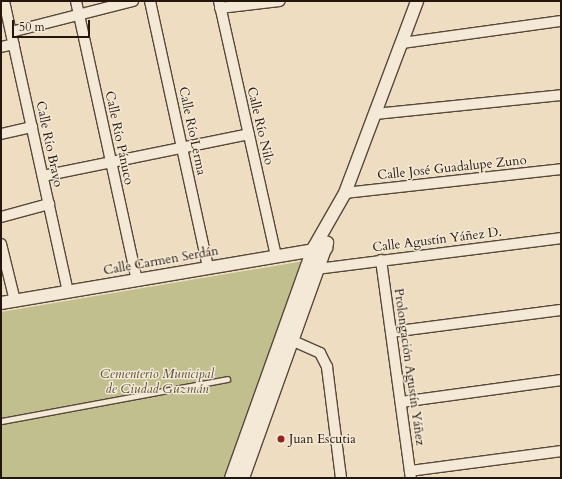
<!DOCTYPE html>
<meta charset="utf-8">
<style>
body{margin:0}
#map{position:relative;width:562px;height:479px;overflow:hidden;background:#eeddc0;font-family:Cardo,serif}
div>[style]{position:absolute}
[style*='--x']{left:calc(var(--x)*1px);top:calc(var(--y)*1px);width:calc(var(--w)*1px);rotate:calc(var(--a)*1deg)}
.green>*{inset:0;background:#c0bf8d}
.roads{filter:drop-shadow(1px 0 #56483a) drop-shadow(-1px 0 #56483a) drop-shadow(0 1px #56483a) drop-shadow(0 -1px #56483a)}
.service>*{height:5px;margin:-2.5px;padding:0 2.5px;transform-origin:2.5px;border-radius:2.5px;background:#f4e9d6}
.minor>*{height:10px;margin:-5px;padding:0 5px;transform-origin:5px;border-radius:5px;background:#f4e9d6}
.tertiary>*{height:12px;margin:-6px;padding:0 6px;transform-origin:6px;border-radius:6px;background:#f4e9d6}
.dots>*{width:11px;height:11px;translate:-50% -50%;box-sizing:border-box;border:2px solid #f4e9d6;border-radius:50%}
span{translate:-50% -50%;white-space:nowrap;text-align:center;line-height:1.15;-webkit-text-stroke:3px #f4e9d6;paint-order:stroke}
.street-label{font-size:13px;color:#24160d}
.park-label{font-size:13px;color:#5b513a;font-style:italic}
.poi-label{font-size:13px;color:#24160d}
.left{translate:0 -50%;text-align:left}
.frame{position:absolute;inset:0;border:2px solid #24160d;pointer-events:none}
.scale{position:absolute;left:12px;top:20px;width:78px;height:18px;box-sizing:border-box;border:2px solid #24160d;border-top:0;padding-left:5px;font-size:12px;line-height:14px;white-space:nowrap;color:#24160d;-webkit-text-stroke:3px #f4e9d6;paint-order:stroke}
</style>
<div id="map">
<div class="green">
<i style="clip-path:polygon(304px 261px,225px 478px,1px 478px,1px 312px)"></i>
</div>
<div class="roads">
<div class="service">
<i style="--x:1;--y:421;--w:230;--a:-10.5"></i>
</div>
<div class="minor">
<i style="--x:4;--y:1;--w:298;--a:77.6"></i>
<i style="--x:76;--y:1;--w:286;--a:77.7"></i>
<i style="--x:150;--y:1;--w:272;--a:77.7"></i>
<i style="--x:219;--y:1;--w:261;--a:77.4"></i>
<i style="--x:220;--y:8;--w:60;--a:-6.7"></i>
<i style="--x:11;--y:32;--w:126;--a:-14.3"></i>
<i style="--x:402;--y:43;--w:161;--a:-7.9"></i>
<i style="--x:1;--y:47;--w:13;--a:-13"></i>
<i style="--x:375;--y:114;--w:187;--a:-5.8"></i>
<i style="--x:1;--y:134;--w:32;--a:-13"></i>
<i style="--x:43;--y:176;--w:210;--a:-11.5"></i>
<i style="--x:345;--y:193;--w:217;--a:-6.3"></i>
<i style="--x:1;--y:217;--w:50;--a:-15.2"></i>
<i style="--x:1;--y:244;--w:59;--a:76.2"></i>
<i style="--x:381;--y:260;--w:220;--a:82.2"></i>
<i style="--x:317;--y:269;--w:246;--a:-7.2"></i>
<i style="--x:391;--y:332;--w:171;--a:-7.4"></i>
<i style="--x:291;--y:340;--w:32;--a:24"></i>
<i style="--x:320;--y:353;--w:16;--a:63"></i>
<i style="--x:327;--y:367;--w:112;--a:82.8"></i>
<i style="--x:401;--y:402;--w:162;--a:-7.8"></i>
<i style="--x:410;--y:471;--w:152;--a:-7.5"></i>
</div>
<div class="tertiary">
<i style="--x:1;--y:303;--w:330;--a:-9.6"></i>
<i style="--x:231;--y:478;--w:243;--a:-70.3"></i>
<i style="--x:313;--y:249;--w:64;--a:-60.3"></i>
<i style="--x:345;--y:193;--w:205;--a:-69.4"></i>
<i style="--x:243;--y:478;--w:250;--a:-70.3"></i>
</div>
</div>
<div class="dots">
<i style="left:281px;top:439px;background:#8f2418"></i>
</div>
<div class="street-label">
<span style="left:260px;top:126px;rotate:77deg">Calle Río Nilo</span>
<span style="left:192px;top:131px;rotate:78deg">Calle Río Lerma</span>
<span style="left:119px;top:138px;rotate:78deg">Calle Río Pánuco</span>
<span style="left:49px;top:144px;rotate:78deg">Calle Río Bravo</span>
<span style="left:452px;top:168px;rotate:-6deg">Calle José Guadalupe Zuno</span>
<span style="left:437px;top:240px;rotate:-7deg">Calle Agustín Yáñez D.</span>
<span style="left:161px;top:261px;rotate:-10deg">Calle Carmen Serdán</span>
<span style="left:409px;top:367px;rotate:82deg">Prolongación Agustín Yáñez</span>
</div>
<div class="park-label">
<span style="left:157px;top:382px">Cementerio Municipal<br>de Ciudad Guzmán</span>
</div>
<div class="poi-label">
<span class="left" style="left:289px;top:439px">Juan Escutia</span>
</div>
<div class="frame"></div>
<div class="scale">50 m</div>
</div>
